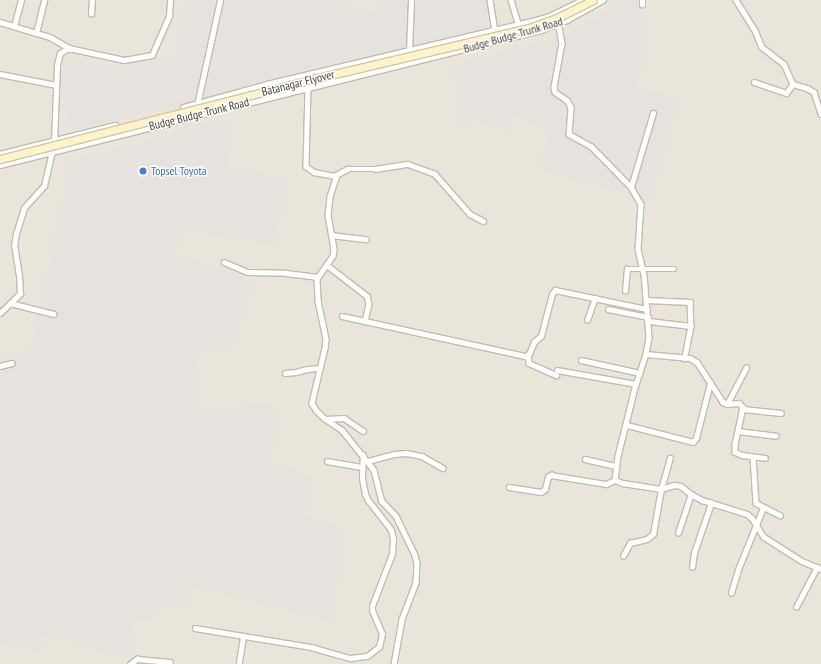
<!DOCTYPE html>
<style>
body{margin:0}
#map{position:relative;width:821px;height:664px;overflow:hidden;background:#f6f3ec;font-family:"PT Sans Narrow",sans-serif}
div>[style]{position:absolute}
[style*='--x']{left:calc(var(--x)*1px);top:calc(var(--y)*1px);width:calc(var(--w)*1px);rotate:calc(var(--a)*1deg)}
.residential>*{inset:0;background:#eae5da;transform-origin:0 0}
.industrial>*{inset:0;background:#e6e2dd}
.roads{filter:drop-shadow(1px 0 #c2bbae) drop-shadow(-1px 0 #c2bbae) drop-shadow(0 1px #c2bbae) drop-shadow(0 -1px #c2bbae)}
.minor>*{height:4.5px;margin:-2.25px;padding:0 2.25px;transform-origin:2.25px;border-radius:2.25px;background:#fff}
.tertiary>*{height:6px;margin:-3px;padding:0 3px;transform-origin:3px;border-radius:3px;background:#fff}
.bridges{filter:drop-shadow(1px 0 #d6c79b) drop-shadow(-1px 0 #d6c79b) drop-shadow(0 1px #d6c79b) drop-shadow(0 -1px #d6c79b)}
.secondary-bridge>*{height:7px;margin:-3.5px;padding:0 3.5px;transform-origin:3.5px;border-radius:3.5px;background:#fff3cd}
.dots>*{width:11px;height:11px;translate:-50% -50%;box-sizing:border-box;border:2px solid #fff;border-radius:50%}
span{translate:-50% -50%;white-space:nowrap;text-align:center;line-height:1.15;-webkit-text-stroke:3px #fff;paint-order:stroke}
.street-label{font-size:12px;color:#4b4439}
.shop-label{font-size:12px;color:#366cbe}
.left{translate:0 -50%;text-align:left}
</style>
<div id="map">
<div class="residential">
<i style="left:0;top:0;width:821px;height:664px"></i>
</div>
<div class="industrial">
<i style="clip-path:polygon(184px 0,338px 1px,377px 16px,382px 0,496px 0,499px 28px,377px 56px,195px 102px,70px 131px,66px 126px,61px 78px,63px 57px,110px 67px,126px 67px,144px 53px,174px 61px)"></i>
<i style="clip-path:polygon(619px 0,642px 0,644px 47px,638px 91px,680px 98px,650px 201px,539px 167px,548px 128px,516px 115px,508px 132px,471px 118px,461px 129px,454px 66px,543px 44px,592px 21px)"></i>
<i style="clip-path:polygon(230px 120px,231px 168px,288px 179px,276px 244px,184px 229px,175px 256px,255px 281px,231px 349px,201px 347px,193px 408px,239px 411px,241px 404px,278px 408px,270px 464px,311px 476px,306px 517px,345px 529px,331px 620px,187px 583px,186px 609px,154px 608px,154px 619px,136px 618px,131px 660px,45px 634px,38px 651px,0 641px,0 378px,8px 352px,28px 355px,71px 161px)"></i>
</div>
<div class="roads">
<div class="minor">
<i style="--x:490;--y:0;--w:33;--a:81"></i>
<i style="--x:511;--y:0;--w:27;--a:73"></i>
<i style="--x:736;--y:0;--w:36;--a:58"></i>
<i style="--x:755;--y:30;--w:18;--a:68"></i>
<i style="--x:762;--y:47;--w:28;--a:38"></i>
<i style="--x:784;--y:64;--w:22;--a:66"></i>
<i style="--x:642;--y:5;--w:5;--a:-90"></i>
<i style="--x:91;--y:14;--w:14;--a:-86"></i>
<i style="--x:558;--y:21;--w:22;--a:80"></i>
<i style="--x:562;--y:43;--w:45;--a:100.3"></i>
<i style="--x:554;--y:87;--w:5;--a:79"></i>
<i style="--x:555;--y:92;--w:14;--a:34"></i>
<i style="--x:567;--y:100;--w:8;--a:60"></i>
<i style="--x:571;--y:107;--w:27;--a:94"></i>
<i style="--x:569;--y:134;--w:25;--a:29"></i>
<i style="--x:591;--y:146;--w:57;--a:45.7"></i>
<i style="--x:631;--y:187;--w:20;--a:60"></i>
<i style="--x:641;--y:204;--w:45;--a:93.8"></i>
<i style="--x:638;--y:249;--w:26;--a:77"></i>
<i style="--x:644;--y:274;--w:64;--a:85.5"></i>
<i style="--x:649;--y:338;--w:16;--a:101"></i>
<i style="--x:646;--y:354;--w:32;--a:108"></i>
<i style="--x:636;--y:384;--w:74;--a:104"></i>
<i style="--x:618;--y:456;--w:24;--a:97"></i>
<i style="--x:615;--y:480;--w:9;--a:21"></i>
<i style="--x:623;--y:483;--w:38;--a:9"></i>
<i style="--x:661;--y:489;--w:14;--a:-17"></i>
<i style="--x:674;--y:485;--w:7;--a:8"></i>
<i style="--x:681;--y:486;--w:13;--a:39"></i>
<i style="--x:691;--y:494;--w:13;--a:29"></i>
<i style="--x:702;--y:500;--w:47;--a:17.3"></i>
<i style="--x:747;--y:514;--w:6;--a:39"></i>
<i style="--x:752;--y:518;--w:22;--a:58"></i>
<i style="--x:764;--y:537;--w:45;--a:32.3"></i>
<i style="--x:802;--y:561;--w:21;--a:23"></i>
<i style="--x:0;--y:22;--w:52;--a:16.7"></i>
<i style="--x:50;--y:37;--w:24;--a:30"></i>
<i style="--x:14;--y:26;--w:27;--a:-75"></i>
<i style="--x:36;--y:33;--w:34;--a:-76"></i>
<i style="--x:409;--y:52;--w:52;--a:-87.8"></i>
<i style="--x:0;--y:74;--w:57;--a:11.1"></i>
<i style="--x:754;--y:82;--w:34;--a:19"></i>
<i style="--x:786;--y:93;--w:11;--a:-52"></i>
<i style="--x:793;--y:84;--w:15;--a:16"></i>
<i style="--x:807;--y:88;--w:8;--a:30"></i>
<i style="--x:814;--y:92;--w:23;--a:72"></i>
<i style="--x:308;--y:88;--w:78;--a:91.5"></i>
<i style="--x:306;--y:166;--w:10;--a:37"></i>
<i style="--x:314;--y:172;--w:20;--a:11"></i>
<i style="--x:334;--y:176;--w:3;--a:45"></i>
<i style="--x:336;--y:178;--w:20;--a:108"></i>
<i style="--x:330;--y:197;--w:18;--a:96"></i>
<i style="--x:328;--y:215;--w:35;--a:80"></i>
<i style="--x:334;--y:249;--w:7;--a:98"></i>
<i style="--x:333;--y:256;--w:28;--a:125"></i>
<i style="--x:317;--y:279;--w:22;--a:87"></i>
<i style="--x:318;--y:301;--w:39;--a:78"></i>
<i style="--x:326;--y:339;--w:9;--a:96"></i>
<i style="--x:325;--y:348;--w:57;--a:103.3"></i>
<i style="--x:312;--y:403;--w:8;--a:60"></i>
<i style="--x:316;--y:410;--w:11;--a:45"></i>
<i style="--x:324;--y:418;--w:22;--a:34"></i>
<i style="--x:342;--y:430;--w:51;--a:51.3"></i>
<i style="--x:374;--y:470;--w:32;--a:76"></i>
<i style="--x:382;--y:501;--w:21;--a:47"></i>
<i style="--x:396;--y:516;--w:43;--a:64"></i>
<i style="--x:415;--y:555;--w:8;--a:76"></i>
<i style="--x:417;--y:563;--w:20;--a:93"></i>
<i style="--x:416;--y:583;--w:40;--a:111"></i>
<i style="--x:402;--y:620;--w:45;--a:100.3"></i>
<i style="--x:197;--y:105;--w:107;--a:-77.6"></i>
<i style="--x:54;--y:143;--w:78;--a:-87.8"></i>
<i style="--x:57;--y:65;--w:12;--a:-76"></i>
<i style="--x:60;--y:53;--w:10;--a:-29"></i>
<i style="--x:69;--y:48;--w:56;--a:12.3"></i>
<i style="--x:124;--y:60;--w:28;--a:-10"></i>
<i style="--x:152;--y:55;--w:43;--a:-66.4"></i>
<i style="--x:169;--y:16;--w:16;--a:-86"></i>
<i style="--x:334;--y:176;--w:15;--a:-28"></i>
<i style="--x:347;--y:169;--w:28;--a:0"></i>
<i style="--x:375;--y:169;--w:33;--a:-9"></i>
<i style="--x:408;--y:164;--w:29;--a:20"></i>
<i style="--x:435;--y:174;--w:53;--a:48.8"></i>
<i style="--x:470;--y:214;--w:15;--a:28"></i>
<i style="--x:631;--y:187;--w:77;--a:-73.4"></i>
<i style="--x:331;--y:235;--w:35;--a:7"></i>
<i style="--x:224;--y:262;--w:25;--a:23"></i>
<i style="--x:247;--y:272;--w:39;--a:1"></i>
<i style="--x:286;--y:273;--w:32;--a:7"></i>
<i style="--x:327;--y:265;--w:51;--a:37.8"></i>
<i style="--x:367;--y:296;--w:8;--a:76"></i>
<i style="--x:369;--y:304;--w:18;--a:103"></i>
<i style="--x:625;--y:291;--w:22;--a:-85"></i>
<i style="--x:627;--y:269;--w:47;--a:0"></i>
<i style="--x:647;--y:300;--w:43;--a:2.7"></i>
<i style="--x:690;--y:302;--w:24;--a:88"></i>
<i style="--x:691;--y:326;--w:33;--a:101"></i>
<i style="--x:10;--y:303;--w:45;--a:14"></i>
<i style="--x:608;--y:309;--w:41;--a:11.3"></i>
<i style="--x:0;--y:313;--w:28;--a:-44"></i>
<i style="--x:20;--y:294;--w:18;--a:-93"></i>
<i style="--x:19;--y:276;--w:30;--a:-99"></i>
<i style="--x:14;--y:246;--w:12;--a:-81"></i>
<i style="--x:16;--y:234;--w:27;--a:-73"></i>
<i style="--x:24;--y:208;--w:30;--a:-48"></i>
<i style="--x:44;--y:186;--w:37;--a:-77"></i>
<i style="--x:342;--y:316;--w:187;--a:12.3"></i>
<i style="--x:525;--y:356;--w:4;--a:-27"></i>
<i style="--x:529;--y:354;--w:13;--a:-67"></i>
<i style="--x:534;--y:342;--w:9;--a:-41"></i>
<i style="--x:541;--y:336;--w:43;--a:-75.3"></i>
<i style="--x:552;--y:294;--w:5;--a:-53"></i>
<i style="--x:555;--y:290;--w:94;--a:11.7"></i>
<i style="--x:587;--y:320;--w:23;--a:-70"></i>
<i style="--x:649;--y:321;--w:42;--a:6.8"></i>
<i style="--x:646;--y:354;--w:44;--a:5.2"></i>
<i style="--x:690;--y:358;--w:8;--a:30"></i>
<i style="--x:697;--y:362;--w:48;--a:57"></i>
<i style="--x:723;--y:402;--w:4;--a:27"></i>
<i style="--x:727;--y:404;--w:12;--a:-5"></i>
<i style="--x:739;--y:403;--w:6;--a:45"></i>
<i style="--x:743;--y:407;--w:38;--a:102"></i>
<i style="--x:735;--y:444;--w:8;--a:90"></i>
<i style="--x:735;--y:452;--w:8;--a:23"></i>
<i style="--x:742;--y:455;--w:23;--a:7"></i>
<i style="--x:528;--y:356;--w:7;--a:82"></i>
<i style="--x:529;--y:363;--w:30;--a:24"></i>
<i style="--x:581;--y:360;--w:60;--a:12.4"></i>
<i style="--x:0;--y:366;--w:12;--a:-14"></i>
<i style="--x:557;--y:370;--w:80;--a:10"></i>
<i style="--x:285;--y:373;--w:11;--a:-5"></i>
<i style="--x:296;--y:372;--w:11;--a:-15"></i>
<i style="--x:307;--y:369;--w:13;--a:-4"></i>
<i style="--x:727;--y:404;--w:41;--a:-62.2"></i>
<i style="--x:743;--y:409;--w:38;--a:6"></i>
<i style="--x:326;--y:419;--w:18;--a:-3"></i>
<i style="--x:344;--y:418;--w:23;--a:34"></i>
<i style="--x:627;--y:425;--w:68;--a:14.4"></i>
<i style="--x:693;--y:442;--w:5;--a:-53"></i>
<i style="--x:696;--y:438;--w:57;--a:-75.7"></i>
<i style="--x:738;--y:431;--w:38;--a:7"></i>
<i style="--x:753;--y:457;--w:46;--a:86.3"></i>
<i style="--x:756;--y:503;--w:27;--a:27"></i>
<i style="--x:585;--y:459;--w:32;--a:13"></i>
<i style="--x:327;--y:461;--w:36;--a:10"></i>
<i style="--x:368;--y:461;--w:28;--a:-15"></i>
<i style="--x:395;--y:454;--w:11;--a:-5"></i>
<i style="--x:406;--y:453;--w:16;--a:11"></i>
<i style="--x:422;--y:456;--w:24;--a:30"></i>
<i style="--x:509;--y:487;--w:32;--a:9"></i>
<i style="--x:541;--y:492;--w:5;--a:-37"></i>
<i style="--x:545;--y:489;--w:12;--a:-76"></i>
<i style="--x:548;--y:477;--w:4;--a:-34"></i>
<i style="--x:551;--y:475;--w:56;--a:9.3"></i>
<i style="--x:606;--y:484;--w:10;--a:-24"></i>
<i style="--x:678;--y:533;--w:41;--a:-71.6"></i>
<i style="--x:623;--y:556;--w:15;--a:-62"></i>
<i style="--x:630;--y:543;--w:17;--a:-13"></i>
<i style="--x:647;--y:539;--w:8;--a:-40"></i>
<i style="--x:653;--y:534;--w:46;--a:-79.9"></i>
<i style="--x:661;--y:489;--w:32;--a:-74"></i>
<i style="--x:692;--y:567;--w:14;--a:-82"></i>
<i style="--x:694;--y:553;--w:53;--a:-71.2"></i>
<i style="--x:731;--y:593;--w:27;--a:-73"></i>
<i style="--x:739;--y:567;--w:64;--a:-67.9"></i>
<i style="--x:796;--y:607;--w:45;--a:-62.3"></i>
<i style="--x:195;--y:628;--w:118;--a:9.3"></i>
<i style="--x:311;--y:647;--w:41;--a:15.8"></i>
<i style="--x:350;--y:658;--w:17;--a:-7"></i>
<i style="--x:367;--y:656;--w:15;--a:-37"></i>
<i style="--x:379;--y:647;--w:13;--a:-77"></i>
<i style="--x:382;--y:634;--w:25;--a:-113"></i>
<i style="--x:372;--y:611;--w:5;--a:-90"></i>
<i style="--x:372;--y:606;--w:56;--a:-69"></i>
<i style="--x:392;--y:554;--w:15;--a:-86"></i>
<i style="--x:393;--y:539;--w:9;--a:-103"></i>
<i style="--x:391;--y:530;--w:37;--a:-128"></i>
<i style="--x:368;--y:501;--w:8;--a:-113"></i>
<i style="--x:365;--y:494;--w:16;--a:-101"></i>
<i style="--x:362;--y:478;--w:23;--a:-88"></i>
<i style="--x:239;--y:662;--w:26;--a:-81"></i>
<i style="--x:130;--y:664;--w:9;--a:-36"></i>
<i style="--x:137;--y:659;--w:33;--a:5"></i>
</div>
<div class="tertiary">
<i style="--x:184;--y:108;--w:86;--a:-15.5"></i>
<i style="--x:267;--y:85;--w:277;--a:-13.4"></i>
<i style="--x:536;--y:21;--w:17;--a:-17"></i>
<i style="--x:552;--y:16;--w:37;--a:-26"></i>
<i style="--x:0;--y:155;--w:119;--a:-14.2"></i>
<i style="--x:0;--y:165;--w:558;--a:-14.01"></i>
<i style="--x:541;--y:30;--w:28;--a:-21"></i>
<i style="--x:567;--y:20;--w:41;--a:-29.1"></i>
</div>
</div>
<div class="bridges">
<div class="secondary-bridge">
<i style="--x:0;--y:159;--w:319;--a:-14.3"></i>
<i style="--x:309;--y:80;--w:226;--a:-13.3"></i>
<i style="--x:529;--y:28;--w:30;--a:-20"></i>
<i style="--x:557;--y:18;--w:40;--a:-26.6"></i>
</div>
</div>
<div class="dots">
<i style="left:143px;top:171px;background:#3f7fe0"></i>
</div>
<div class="street-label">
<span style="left:513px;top:35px;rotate:-16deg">Budge Budge Trunk Road</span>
<span style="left:298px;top:83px;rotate:-14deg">Batanagar Flyover</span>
<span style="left:199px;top:114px;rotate:-14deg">Budge Budge Trunk Road</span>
</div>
<div class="shop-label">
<span class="left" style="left:151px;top:171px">Topsel Toyota</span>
</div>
</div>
